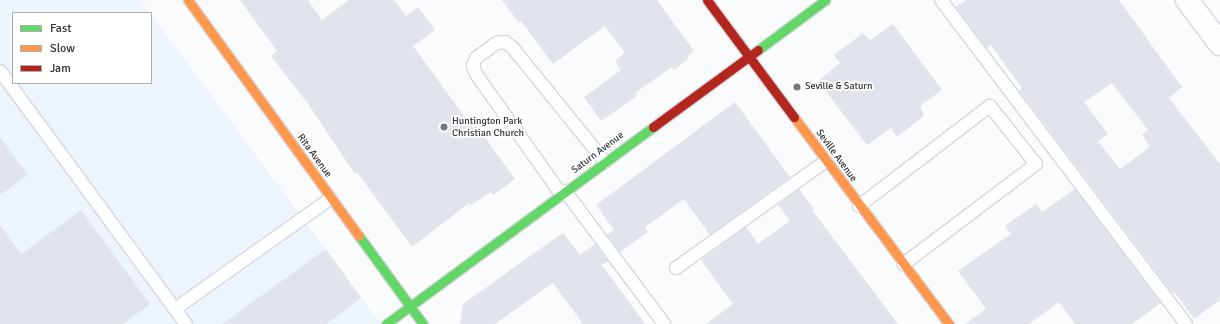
<!DOCTYPE html>
<style>
body{margin:0}
#map{position:relative;width:1220px;height:324px;overflow:hidden;background:#f9fbfd;font-family:Signika,sans-serif}
div>[style]{position:absolute}
[style*='--x']{left:calc(var(--x)*1px);top:calc(var(--y)*1px);width:calc(var(--w)*1px);rotate:calc(var(--a)*1deg)}
.built>*{inset:0;background:#edf4fe}
.building>*{inset:0;background:#e1e5eb}
.roads{filter:drop-shadow(1px 0 #d6d8dc) drop-shadow(-1px 0 #d6d8dc) drop-shadow(0 1px #d6d8dc) drop-shadow(0 -1px #d6d8dc)}
.lane>*{height:12px;margin:-6px;padding:0 6px;transform-origin:6px;border-radius:6px;background:#fefeff}
.street>*{height:22px;margin:-11px;padding:0 11px;transform-origin:11px;border-radius:11px;background:#fefeff}
.fast>*{height:9px;margin:-4.5px;padding:0 4.5px;transform-origin:4.5px;border-radius:4.5px;background:#63d668}
.slow>*{height:9px;margin:-4.5px;padding:0 4.5px;transform-origin:4.5px;border-radius:4.5px;background:#ff974d}
.jam>*{height:9px;margin:-4.5px;padding:0 4.5px;transform-origin:4.5px;border-radius:4.5px;background:#b3261e}
.dots>*{width:11px;height:11px;translate:-50% -50%;box-sizing:border-box;border:2px solid #fff;border-radius:50%}
span{translate:-50% -50%;white-space:nowrap;text-align:center;line-height:1.15;-webkit-text-stroke:3.5px #fff;paint-order:stroke}
.poi-label{font-size:10px;color:#313337}
.left{translate:0 -50%;text-align:left}
.street-label{font-size:10px;color:#313337}
.legend{position:absolute;left:12px;top:12px;width:140px;height:72px;box-sizing:border-box;background:#fff;border:1px solid #adadaf;margin:0;padding:5px 7px;list-style:none;font-size:12px;color:#313337}
.legend li{display:flex;align-items:center;gap:8px;height:20px}
.legend b{width:20px;border:1px solid #adadaf}
</style>
<div id="map">
<div class="built">
<i style="clip-path:polygon(0 0,141px 0,150px 13px,13px 13px,13px 83px,151px 83px,151px 14px,381px 324px,0 324px)"></i>
</div>
<div class="building">
<i style="clip-path:polygon(240px 0,308px 0,322px 20px,349px 0,394px 0,406px 16px,418px 7px,435px 30px,413px 46px,473px 128px,476px 125px,515px 179px,493px 195px,491px 192px,471px 205px,469px 203px,412px 247px,357px 172px,355px 174px,309px 105px,271px 56px,277px 51px)"></i>
<i style="clip-path:polygon(502px 0,657px 0,694px 51px,688px 56px,689px 58px,674px 70px,672px 67px,635px 93px,637px 96px,601px 121px,584px 97px,621px 70px,615px 61px,625px 53px,605px 26px,553px 64px,521px 21px,519px 23px)"></i>
<i style="clip-path:polygon(evenodd,966px 0,1119px 0,1182px 87px,1169px 98px,1220px 164px,1220px 300px,1194px 319px,1175px 293px,1173px 294px,1019px 90px,1022px 88px,991px 45px,987px 48px,956px 7px,966px 0,1112px 83px,1148px 130px,1142px 135px,1150px 147px,1120px 169px,1098px 141px,1108px 134px,1084px 102px,1112px 83px)"></i>
<i style="clip-path:polygon(893px 24px,942px 90px,920px 106px,924px 116px,897px 137px,891px 128px,867px 145px,818px 81px,840px 63px,834px 55px,863px 33px,870px 40px)"></i>
<i style="clip-path:polygon(735px 102px,790px 177px,710px 235px,684px 199px,645px 227px,648px 232px,620px 252px,607px 235px,614px 230px,596px 205px)"></i>
<i style="clip-path:polygon(0 137px,28px 175px,0 195px)"></i>
<i style="clip-path:polygon(799px 189px,814px 209px,812px 210px,898px 324px,706px 324px,733px 304px,701px 260px,746px 227px,758px 244px,790px 221px,778px 205px)"></i>
<i style="clip-path:polygon(1075px 189px,1161px 303px,1132px 324px,1075px 324px,1059px 302px,1029px 324px,965px 324px,986px 309px,958px 271px,1011px 234px,1005px 226px,1019px 216px,1036px 204px,1042px 212px)"></i>
<i style="clip-path:polygon(81px 210px,150px 304px,123px 324px,0 324px,0 225px,21px 254px)"></i>
<i style="clip-path:polygon(561px 234px,564px 234px,580px 255px,595px 244px,608px 261px,602px 265px,645px 324px,583px 324px,553px 283px,495px 324px,460px 324px,463px 304px)"></i>
<i style="clip-path:polygon(326px 249px,361px 298px,326px 324px,222px 324px)"></i>
</div>
<div class="roads">
<div class="lane">
<i style="--x:941;--y:0;--w:406;--a:52.9"></i>
<i style="--x:0;--y:71;--w:314;--a:53.7"></i>
<i style="--x:565;--y:191;--w:166;--a:53.3"></i>
<i style="--x:561;--y:194;--w:147;--a:-125.3"></i>
<i style="--x:476;--y:74;--w:9;--a:-111"></i>
<i style="--x:473;--y:66;--w:9;--a:-69"></i>
<i style="--x:476;--y:58;--w:26;--a:-36"></i>
<i style="--x:497;--y:43;--w:8;--a:-7"></i>
<i style="--x:505;--y:42;--w:9;--a:36"></i>
<i style="--x:512;--y:47;--w:148;--a:51"></i>
<i style="--x:859;--y:206;--w:165;--a:-37.4"></i>
<i style="--x:990;--y:106;--w:74;--a:51.6"></i>
<i style="--x:1036;--y:164;--w:166;--a:142.9"></i>
<i style="--x:676;--y:268;--w:184;--a:-35.5"></i>
<i style="--x:175;--y:309;--w:191;--a:-35.4"></i>
</div>
<div class="street">
<i style="--x:1187;--y:0;--w:55;--a:53.1"></i>
</div>
<div class="fast">
<i style="--x:758;--y:50;--w:84;--a:-36.7"></i>
<i style="--x:359;--y:236;--w:109;--a:54"></i>
<i style="--x:386;--y:324;--w:332;--a:-36.4"></i>
</div>
<div class="slow">
<i style="--x:188;--y:0;--w:291;--a:54.1"></i>
<i style="--x:794;--y:117;--w:259;--a:53.2"></i>
</div>
<div class="jam">
<i style="--x:707;--y:0;--w:146;--a:53.4"></i>
<i style="--x:653;--y:127;--w:130;--a:-36.3"></i>
</div>
</div>
<div class="dots">
<i style="left:797px;top:87px;background:#77797c"></i>
<i style="left:444px;top:127px;background:#77797c"></i>
</div>
<div class="poi-label">
<span class="left" style="left:805px;top:87px">Seville &amp; Saturn</span>
<span class="left" style="left:452px;top:127px">Huntington Park<br>Christian Church</span>
</div>
<div class="street-label">
<span style="left:598px;top:153px;rotate:-37deg">Saturn Avenue</span>
<span style="left:314px;top:156px;rotate:54deg">Rita Avenue</span>
<span style="left:836px;top:156px;rotate:54deg">Seville Avenue</span>
</div>
<ul class="legend">
<li><b style="height:5px;background:#63d668"></b>Fast</li>
<li><b style="height:5px;background:#ff974d"></b>Slow</li>
<li><b style="height:5px;background:#b3261e"></b>Jam</li>
</ul>
</div>
